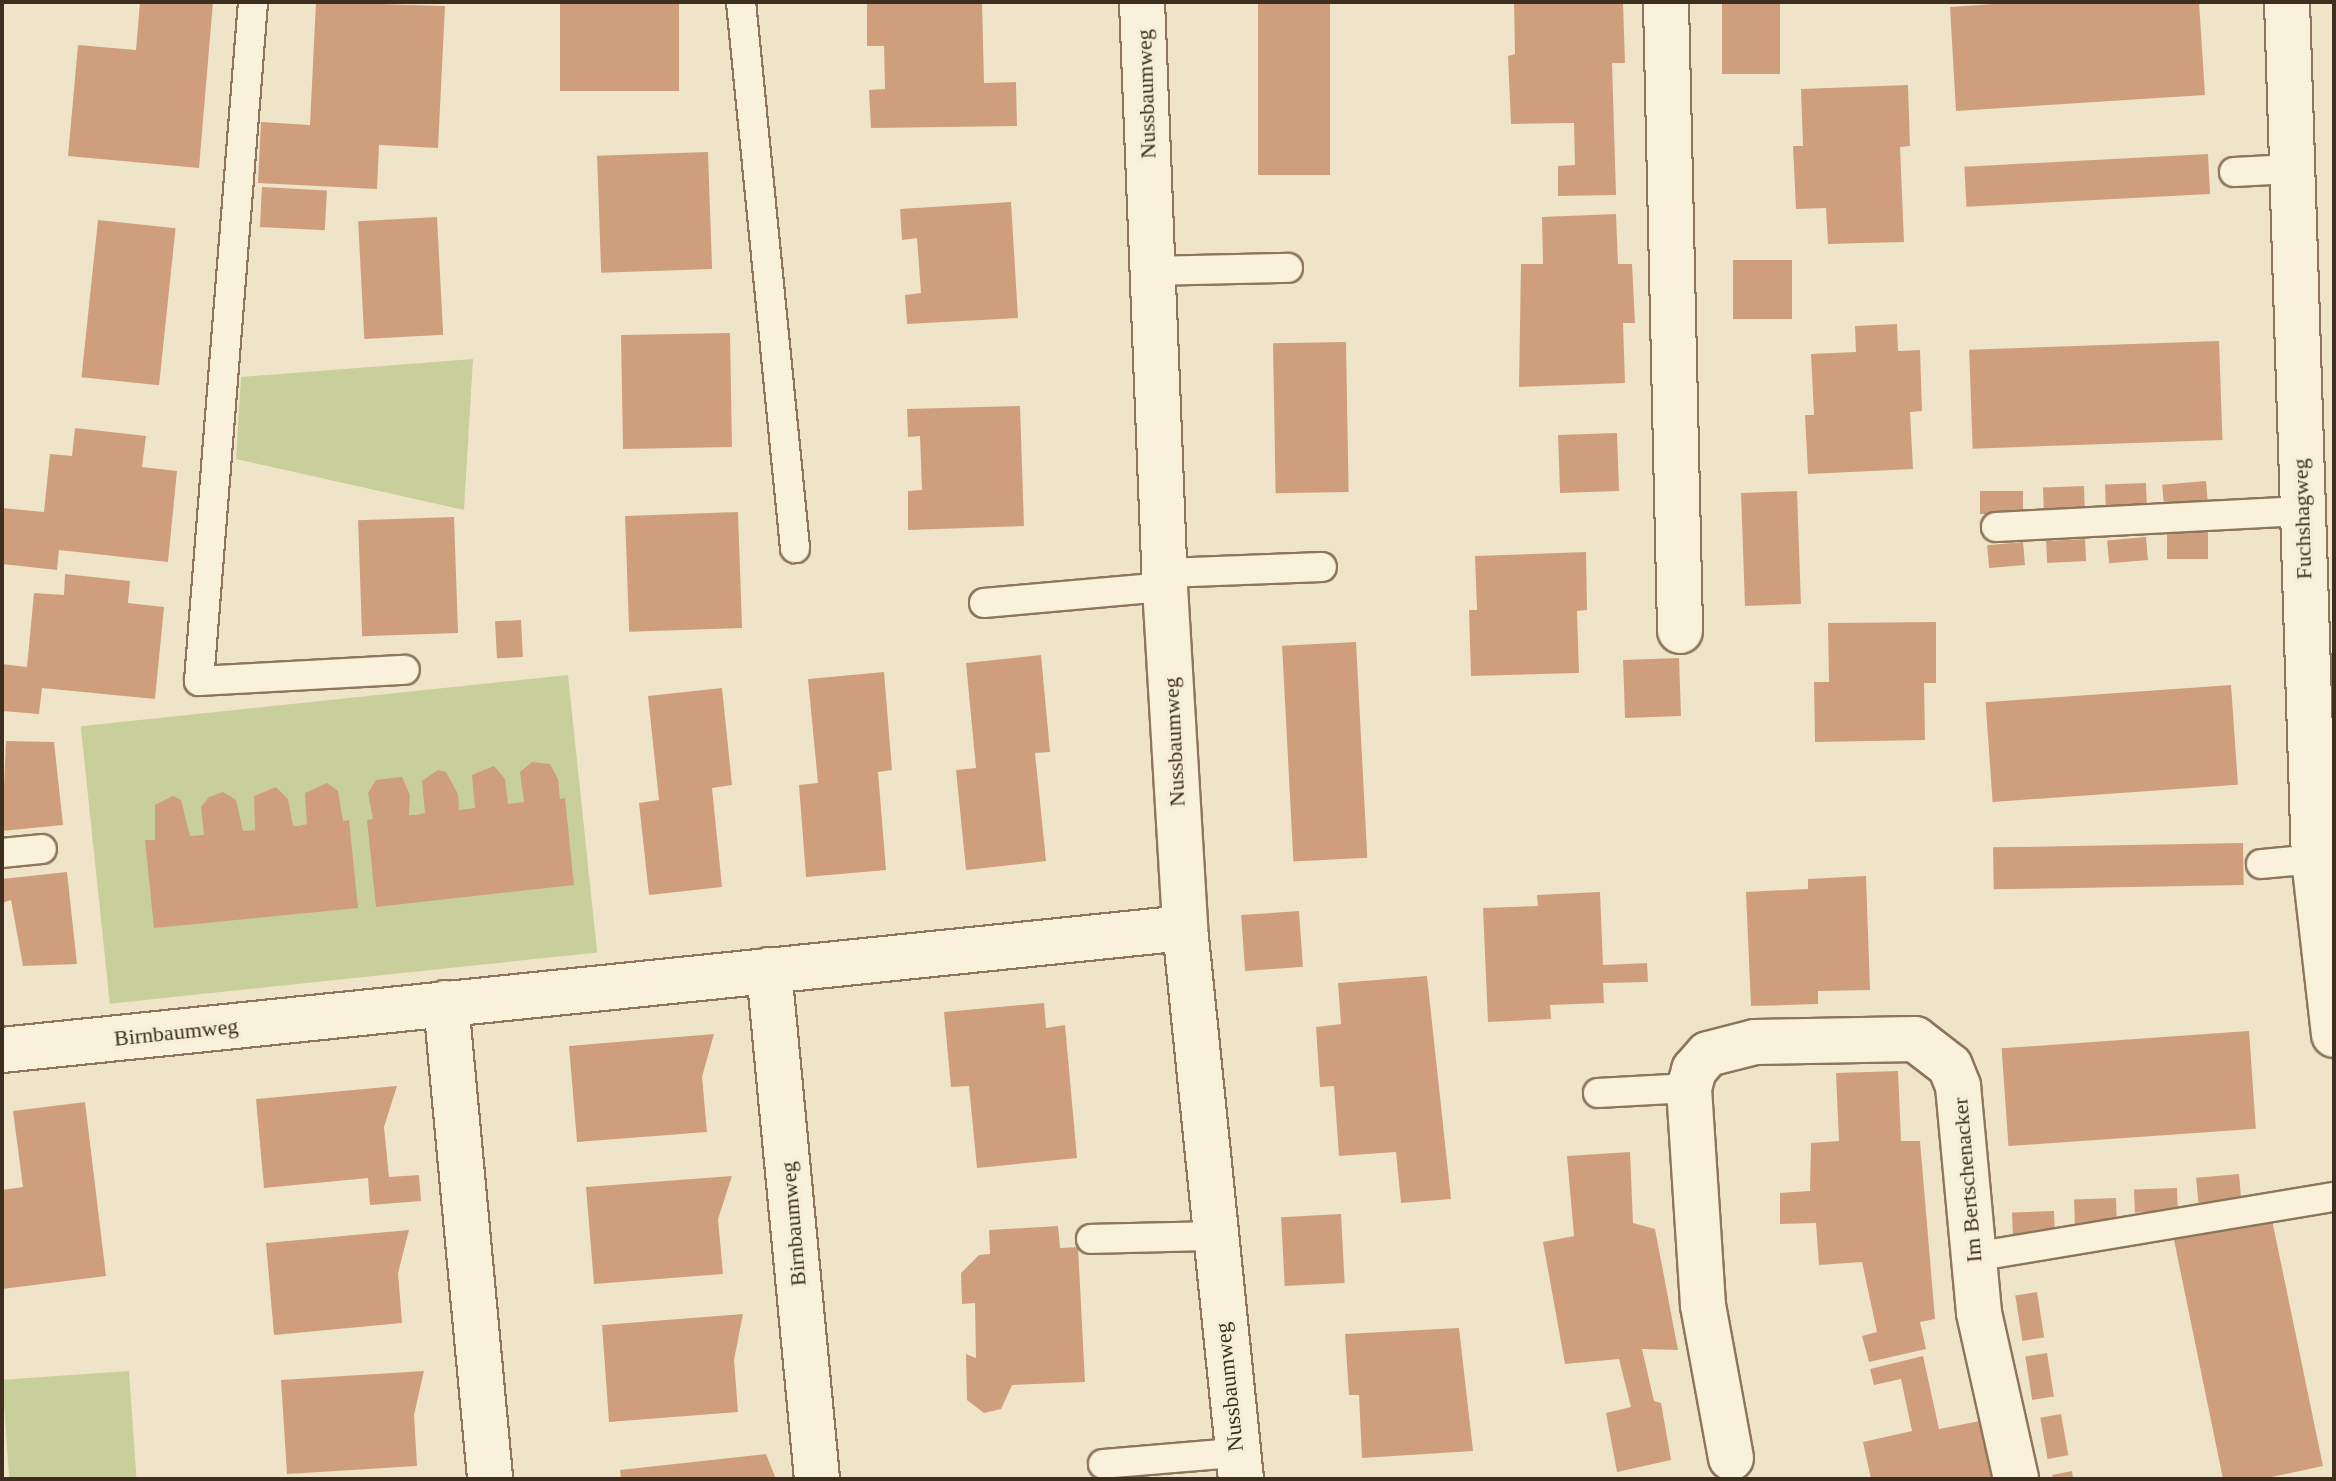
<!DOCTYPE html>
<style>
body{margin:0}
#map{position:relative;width:2336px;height:1481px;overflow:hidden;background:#f0e4c8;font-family:Georgia,serif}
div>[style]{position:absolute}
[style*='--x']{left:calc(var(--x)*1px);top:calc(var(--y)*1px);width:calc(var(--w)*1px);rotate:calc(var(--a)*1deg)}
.green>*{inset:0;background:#c9cf9b;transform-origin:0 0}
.building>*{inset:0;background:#cf9f7d;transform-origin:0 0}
.roads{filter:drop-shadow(2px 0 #8d765c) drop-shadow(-2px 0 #8d765c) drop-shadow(0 2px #8d765c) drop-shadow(0 -2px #8d765c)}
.lane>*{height:28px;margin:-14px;padding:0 14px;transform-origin:14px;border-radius:14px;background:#faf1dc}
.street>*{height:44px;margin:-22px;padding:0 22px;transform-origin:22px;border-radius:22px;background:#faf1dc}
span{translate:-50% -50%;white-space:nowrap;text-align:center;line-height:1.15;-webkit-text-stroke:7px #f7eed8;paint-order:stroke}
.street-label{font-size:22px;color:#3d2e20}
.frame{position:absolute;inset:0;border:4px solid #3d2e20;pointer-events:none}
</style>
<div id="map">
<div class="green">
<i style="clip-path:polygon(473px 359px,464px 510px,236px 459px,241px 377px)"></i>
<i style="left:568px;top:675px;width:279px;height:490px;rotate:84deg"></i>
<i style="left:129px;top:1371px;width:108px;height:127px;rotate:86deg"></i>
</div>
<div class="building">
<i style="clip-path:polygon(140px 2px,213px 2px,199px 168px,68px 156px,78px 45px,136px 50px)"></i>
<i style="clip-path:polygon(316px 2px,445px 6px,438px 148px,379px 145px,377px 189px,258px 183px,261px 122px,310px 125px)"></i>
<i style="left:560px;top:2px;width:119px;height:89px"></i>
<i style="clip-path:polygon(867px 2px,982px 2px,984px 83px,1016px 82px,1017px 126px,871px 128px,869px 90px,885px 89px,884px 46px,867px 46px)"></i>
<i style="left:1258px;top:2px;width:72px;height:173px"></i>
<i style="clip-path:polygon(1514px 2px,1623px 2px,1625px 63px,1612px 63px,1616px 195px,1558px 196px,1558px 166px,1575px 165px,1574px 123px,1511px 124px,1508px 56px,1515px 54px)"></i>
<i style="left:1722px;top:2px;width:58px;height:72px"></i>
<i style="clip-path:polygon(2023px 2px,2199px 2px,2205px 95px,1956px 111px,1950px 7px)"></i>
<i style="clip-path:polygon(1908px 85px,1910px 146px,1900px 147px,1904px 242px,1828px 244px,1826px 208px,1796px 209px,1793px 146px,1803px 146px,1801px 89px)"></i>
<i style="left:708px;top:152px;width:117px;height:111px;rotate:88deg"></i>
<i style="left:2208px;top:154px;width:40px;height:244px;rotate:87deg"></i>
<i style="left:262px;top:187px;width:65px;height:40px;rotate:3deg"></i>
<i style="clip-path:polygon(1011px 202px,1018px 318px,907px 324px,905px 295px,921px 293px,917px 238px,902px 240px,900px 209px)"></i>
<i style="clip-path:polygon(1616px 214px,1618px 264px,1632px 264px,1635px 323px,1623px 323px,1625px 383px,1519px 387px,1521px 264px,1543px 264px,1542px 217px)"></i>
<i style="left:437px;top:217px;width:118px;height:79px;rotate:87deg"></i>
<i style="left:98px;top:220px;width:78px;height:158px;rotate:6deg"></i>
<i style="left:1792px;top:260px;width:59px;height:59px;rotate:90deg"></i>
<i style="clip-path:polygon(1897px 324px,1898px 351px,1920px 350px,1922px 411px,1910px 412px,1913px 469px,1808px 474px,1805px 415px,1814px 415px,1811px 354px,1856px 352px,1855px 326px)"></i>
<i style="left:730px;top:333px;width:114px;height:109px;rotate:89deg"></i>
<i style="left:2219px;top:341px;width:99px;height:250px;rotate:88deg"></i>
<i style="left:1346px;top:342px;width:150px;height:73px;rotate:89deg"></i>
<i style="clip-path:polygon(1020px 406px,1024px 526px,908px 530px,908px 491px,922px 490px,920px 436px,908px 437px,907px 409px)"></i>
<i style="clip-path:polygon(75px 428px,146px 436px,142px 467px,177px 471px,168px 562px,59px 550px,57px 570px,2px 564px,2px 508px,44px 512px,50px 454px,72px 456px)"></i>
<i style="left:1617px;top:433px;width:58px;height:59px;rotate:88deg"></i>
<i style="left:2206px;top:481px;width:21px;height:44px;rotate:85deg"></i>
<i style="left:2146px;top:483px;width:23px;height:41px;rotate:88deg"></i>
<i style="left:2084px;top:486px;width:23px;height:41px;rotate:88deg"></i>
<i style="left:1797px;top:491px;width:113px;height:56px;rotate:88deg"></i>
<i style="left:2023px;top:491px;width:23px;height:43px;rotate:90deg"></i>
<i style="left:738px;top:512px;width:116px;height:113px;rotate:88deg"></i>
<i style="left:454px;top:517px;width:116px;height:96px;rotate:88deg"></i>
<i style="left:2167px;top:532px;width:41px;height:27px"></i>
<i style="left:2146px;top:537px;width:23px;height:39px;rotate:85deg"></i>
<i style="left:2085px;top:539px;width:22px;height:39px;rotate:87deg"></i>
<i style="left:2023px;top:542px;width:23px;height:36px;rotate:85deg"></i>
<i style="clip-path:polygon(1586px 552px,1587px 610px,1577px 611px,1579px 673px,1471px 676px,1469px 610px,1477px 610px,1475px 556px)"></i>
<i style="clip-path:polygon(65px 574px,130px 581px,128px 603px,164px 607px,155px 699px,42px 688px,39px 714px,2px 711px,2px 664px,27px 667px,34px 593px,64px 595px)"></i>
<i style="left:521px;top:620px;width:37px;height:26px;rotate:87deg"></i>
<i style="clip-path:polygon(1936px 622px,1936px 683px,1924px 683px,1925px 740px,1815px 742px,1814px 682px,1829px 682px,1828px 623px)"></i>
<i style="left:1356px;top:642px;width:216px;height:74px;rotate:87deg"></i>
<i style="clip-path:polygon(1041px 655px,1050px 752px,1035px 753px,1046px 861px,966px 870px,956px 770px,976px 768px,966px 663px)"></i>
<i style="left:1679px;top:658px;width:58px;height:56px;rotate:88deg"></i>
<i style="clip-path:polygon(884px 672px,892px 770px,878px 772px,886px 870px,806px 877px,799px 785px,818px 783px,808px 679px)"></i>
<i style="left:2231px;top:685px;width:100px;height:246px;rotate:86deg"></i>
<i style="clip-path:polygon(722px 688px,732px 785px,712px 788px,722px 887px,649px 895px,639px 803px,659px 800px,648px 696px)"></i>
<i style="clip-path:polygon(6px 741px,54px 742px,63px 825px,2px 831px)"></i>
<i style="clip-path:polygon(532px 762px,550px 764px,558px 779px,560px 799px,565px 798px,574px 885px,376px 907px,367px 820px,373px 819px,368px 793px,376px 780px,402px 777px,410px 795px,409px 815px,415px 815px,425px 813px,422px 781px,438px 770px,446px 772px,458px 794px,459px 810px,475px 808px,472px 775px,494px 766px,505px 779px,508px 804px,524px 802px,520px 772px)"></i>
<i style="clip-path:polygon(327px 783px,338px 791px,343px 821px,349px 820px,358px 908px,154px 928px,145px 840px,155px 840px,155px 805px,173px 796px,181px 800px,190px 836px,204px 835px,201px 807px,209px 797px,223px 792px,236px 800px,243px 831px,255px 830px,254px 796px,276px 787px,288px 799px,293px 826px,299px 826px,307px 824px,305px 793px)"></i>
<i style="left:2243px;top:843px;width:42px;height:250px;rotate:89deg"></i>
<i style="clip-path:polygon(67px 872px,77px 964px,23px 966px,11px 900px,2px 903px,2px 879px)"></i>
<i style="clip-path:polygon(1866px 876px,1870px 990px,1818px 991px,1818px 1004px,1751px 1006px,1746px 892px,1808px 889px,1808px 879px)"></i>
<i style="clip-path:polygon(1600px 892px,1603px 965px,1647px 963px,1648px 982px,1603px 983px,1604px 1003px,1550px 1005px,1551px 1019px,1488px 1022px,1483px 908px,1538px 906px,1537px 895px)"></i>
<i style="left:1299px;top:911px;width:56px;height:58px;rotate:86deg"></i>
<i style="clip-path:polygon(1427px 976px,1451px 1199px,1401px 1203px,1396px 1152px,1339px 1156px,1334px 1086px,1320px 1087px,1316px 1027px,1341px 1024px,1338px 983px)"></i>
<i style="clip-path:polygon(1044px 1003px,1046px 1028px,1065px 1025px,1077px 1158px,977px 1168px,969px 1086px,951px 1087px,944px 1012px)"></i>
<i style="left:2249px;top:1031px;width:98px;height:248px;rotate:86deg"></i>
<i style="clip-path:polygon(714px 1034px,702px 1077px,707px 1132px,577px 1142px,569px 1046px)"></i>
<i style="clip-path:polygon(1898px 1071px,1901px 1141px,1920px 1141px,1935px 1319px,1920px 1322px,1926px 1349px,1869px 1362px,1862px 1336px,1877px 1332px,1862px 1262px,1819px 1265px,1816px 1223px,1780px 1224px,1780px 1193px,1810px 1191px,1811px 1143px,1839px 1141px,1836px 1073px)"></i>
<i style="clip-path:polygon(397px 1086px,384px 1127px,389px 1177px,419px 1175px,421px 1201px,370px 1205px,368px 1178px,264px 1188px,256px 1099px)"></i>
<i style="clip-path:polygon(85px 1102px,106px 1276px,2px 1289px,2px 1190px,23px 1187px,13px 1111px)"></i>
<i style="clip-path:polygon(1630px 1152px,1633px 1223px,1655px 1229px,1678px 1350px,1642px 1349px,1654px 1401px,1661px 1403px,1671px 1460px,1617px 1472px,1606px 1413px,1631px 1407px,1619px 1359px,1565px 1364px,1543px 1242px,1574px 1236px,1567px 1156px)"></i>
<i style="left:2239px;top:1174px;width:25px;height:43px;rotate:85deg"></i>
<i style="clip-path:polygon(732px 1176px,718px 1219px,723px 1274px,594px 1284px,586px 1187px)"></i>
<i style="left:2177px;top:1188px;width:23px;height:43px;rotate:88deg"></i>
<i style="left:2116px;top:1198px;width:26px;height:42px;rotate:88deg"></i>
<i style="left:2054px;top:1211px;width:23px;height:42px;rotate:88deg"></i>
<i style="left:1341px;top:1214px;width:69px;height:60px;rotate:87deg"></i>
<i style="clip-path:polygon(2271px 1215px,2323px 1466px,2262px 1479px,2223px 1479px,2173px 1235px)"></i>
<i style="clip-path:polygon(1058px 1226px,1060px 1248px,1078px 1247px,1085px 1382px,1012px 1385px,1001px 1409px,984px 1413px,967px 1400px,966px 1354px,976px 1358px,975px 1303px,962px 1304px,961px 1273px,979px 1255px,990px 1254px,989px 1230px)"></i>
<i style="clip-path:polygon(409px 1230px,398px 1273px,402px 1323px,274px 1335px,266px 1243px)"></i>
<i style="left:2037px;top:1292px;width:46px;height:22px;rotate:81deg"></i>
<i style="clip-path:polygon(743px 1314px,734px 1360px,738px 1412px,609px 1422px,602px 1325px)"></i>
<i style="clip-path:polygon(1459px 1328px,1473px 1451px,1362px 1458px,1359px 1395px,1349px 1395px,1345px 1334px)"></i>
<i style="left:2047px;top:1353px;width:44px;height:22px;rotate:81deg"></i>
<i style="clip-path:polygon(1923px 1356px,1939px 1429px,1980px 1421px,1993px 1479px,1871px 1479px,1863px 1442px,1912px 1431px,1901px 1379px,1874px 1385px,1870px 1369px)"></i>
<i style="clip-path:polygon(424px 1371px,414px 1415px,417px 1466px,287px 1474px,281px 1380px)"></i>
<i style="left:2061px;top:1414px;width:42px;height:21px;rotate:80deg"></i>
<i style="clip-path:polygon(766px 1454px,776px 1479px,621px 1479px,620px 1470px)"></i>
<i style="clip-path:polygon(2072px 1471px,2073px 1479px,2053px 1479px,2052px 1475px)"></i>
</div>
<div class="roads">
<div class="lane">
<i style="--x:253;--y:2;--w:681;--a:94.55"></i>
<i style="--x:199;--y:681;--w:206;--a:-3.1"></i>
<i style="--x:741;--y:2;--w:549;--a:84.35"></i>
<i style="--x:2234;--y:172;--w:57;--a:-3"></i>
<i style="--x:1153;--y:271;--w:135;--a:-1.3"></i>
<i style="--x:1996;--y:527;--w:306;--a:-3"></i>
<i style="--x:1165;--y:573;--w:157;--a:-2.2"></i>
<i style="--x:984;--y:603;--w:182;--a:-5.1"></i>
<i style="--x:2;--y:853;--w:40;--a:-5.7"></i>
<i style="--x:2261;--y:864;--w:53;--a:-5.4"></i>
<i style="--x:1598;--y:1093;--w:91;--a:-3.1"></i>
<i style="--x:1091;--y:1239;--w:124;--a:-1.4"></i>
<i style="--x:1974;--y:1257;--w:365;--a:-9.5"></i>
<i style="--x:1103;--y:1464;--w:132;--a:-4.8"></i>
</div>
<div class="street">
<i style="--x:1142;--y:2;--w:585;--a:87.75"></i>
<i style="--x:1165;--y:587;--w:342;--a:86.6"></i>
<i style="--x:1185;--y:928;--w:554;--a:84.2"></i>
<i style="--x:1666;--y:2;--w:629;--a:88.72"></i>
<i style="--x:2287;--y:2;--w:857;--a:88.2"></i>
<i style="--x:2314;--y:859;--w:177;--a:83.5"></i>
<i style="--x:769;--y:970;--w:511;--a:84.61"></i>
<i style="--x:446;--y:1003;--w:478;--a:84.7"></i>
<i style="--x:2;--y:1050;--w:1189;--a:-5.89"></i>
<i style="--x:1731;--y:1458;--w:156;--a:-100.4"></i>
<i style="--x:1703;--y:1305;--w:217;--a:-93.7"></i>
<i style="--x:1689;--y:1088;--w:19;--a:-74"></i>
<i style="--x:1694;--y:1070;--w:21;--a:-49"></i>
<i style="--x:1708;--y:1054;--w:49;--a:-14.3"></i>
<i style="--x:1755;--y:1042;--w:160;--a:-1.1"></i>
<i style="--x:1915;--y:1039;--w:44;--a:37.6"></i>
<i style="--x:1950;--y:1066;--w:22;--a:68"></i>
<i style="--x:1958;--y:1086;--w:228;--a:84.7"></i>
<i style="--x:1979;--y:1313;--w:170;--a:77.4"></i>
</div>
</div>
<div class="street-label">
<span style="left:1146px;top:94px;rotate:-92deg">Nussbaumweg</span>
<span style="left:2302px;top:519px;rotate:-92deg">Fuchshagweg</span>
<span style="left:1174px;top:742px;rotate:-93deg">Nussbaumweg</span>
<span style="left:176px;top:1032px;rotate:-6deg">Birnbaumweg</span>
<span style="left:1967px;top:1180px;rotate:-95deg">Im Bertschenacker</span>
<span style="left:793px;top:1224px;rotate:-95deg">Birnbaumweg</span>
<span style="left:1229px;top:1387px;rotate:-96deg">Nussbaumweg</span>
</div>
<div class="frame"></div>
</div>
